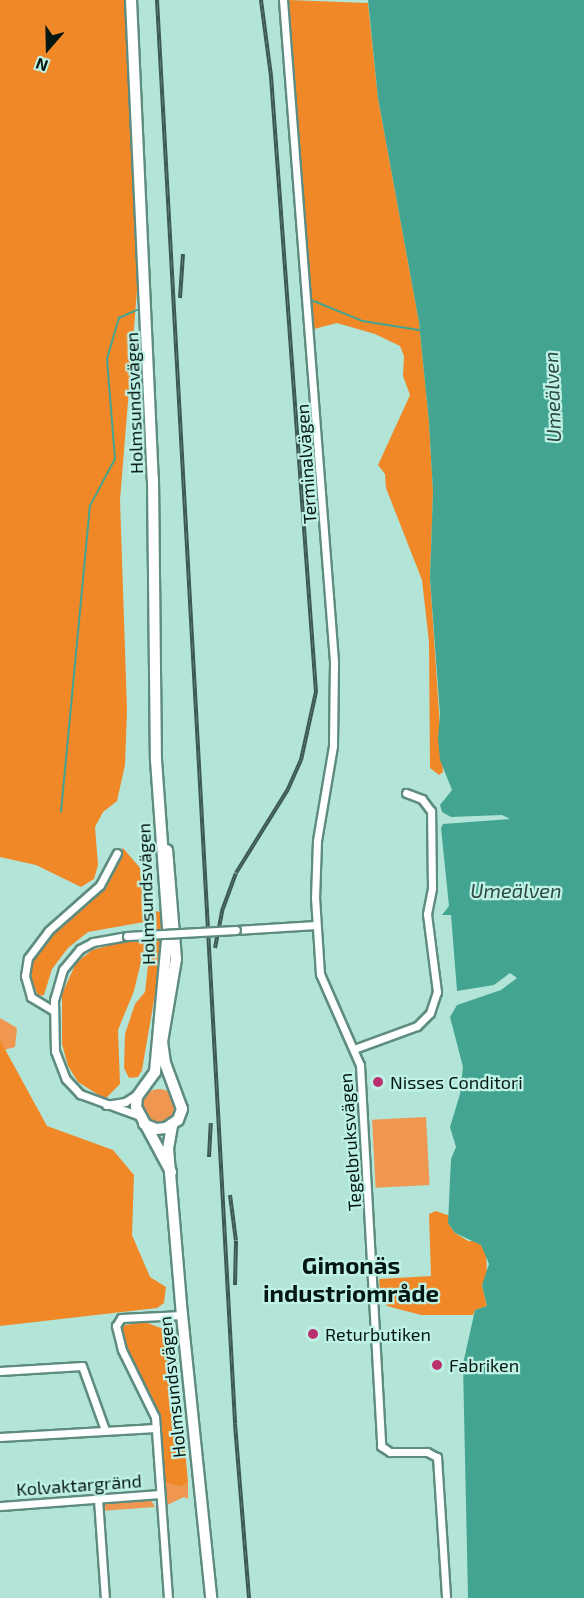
<!DOCTYPE html>
<meta charset="utf-8">
<style>
body{margin:0}
#map{position:relative;width:584px;height:1598px;overflow:hidden;background:#b2e4d7;font-family:"Exo 2",sans-serif}
div>[style]{position:absolute}
[style*='--x']{left:calc(var(--x)*1px);top:calc(var(--y)*1px);width:calc(var(--w)*1px);rotate:calc(var(--a)*1deg)}
.green>*{inset:0;background:#ef9750;transform-origin:0 0}
.round{border-radius:50%}
.forest>*{inset:0;background:#f08828}
.water>*{inset:0;background:#43a591}
.stream>*{height:1.5px;margin:-0.75px;padding:0 0.75px;transform-origin:0.75px;border-radius:0.75px;background:#43a591}
.roads{filter:drop-shadow(2px 0 #5e8c81) drop-shadow(-2px 0 #5e8c81) drop-shadow(0 2px #5e8c81) drop-shadow(0 -2px #5e8c81)}
.street>*{height:7px;margin:-3.5px;padding:0 3.5px;transform-origin:3.5px;border-radius:3.5px;background:#fff}
.secondary>*{height:10px;margin:-5px;padding:0 5px;transform-origin:5px;border-radius:5px;background:#fff}
.rail>*{height:4px;margin-top:-2px;transform-origin:0;background:repeating-linear-gradient(90deg,#bff1e4 0 4.5px,#3b5851 0 9px);box-sizing:border-box;border-block:2px solid #3b5851}
.bridges{filter:drop-shadow(2px 0 #5e8c81) drop-shadow(-2px 0 #5e8c81) drop-shadow(0 2px #5e8c81) drop-shadow(0 -2px #5e8c81)}
.street-bridge>*{height:7px;margin:-3.5px;padding:0 3.5px;transform-origin:3.5px;border-radius:3.5px;background:#fff}
.dots>*{width:16px;height:16px;translate:-50% -50%;box-sizing:border-box;border:3px solid #bff1e4;border-radius:50%}
span{translate:-50% -50%;white-space:nowrap;text-align:center;line-height:1.15;-webkit-text-stroke:4.5px #bff1e4;paint-order:stroke}
.street-label{font-size:18px;color:#041713}
.poi-label{font-size:18px;color:#041713}
.left{translate:0 -50%;text-align:left}
.water-label{font-size:20px;color:#2b4942;font-style:italic}
.district-label{font-size:24px;color:#041713;font-weight:700}
.north{position:absolute;left:18px;top:18px;width:60px;height:60px;-webkit-text-stroke:4px #bff1e4;paint-order:stroke;rotate:200deg;font-size:16px;font-weight:700;line-height:24px;text-align:center;color:#041713}
.north::after{content:'';display:block;margin:auto;width:21px;height:27px;background:#041713;clip-path:polygon(50% 0,100% 100%,50% 72%,0 100%)}
</style>
<div id="map">
<div class="green">
<i style="clip-path:polygon(0 1018px,17px 1028px,15px 1047px,0 1051px)"></i>
<i class="round" style="left:142px;top:1089px;width:34px;height:34px"></i>
<i style="left:426px;top:1117px;width:68px;height:54px;rotate:87deg"></i>
<i style="clip-path:polygon(162px 1482px,181px 1487px,188px 1482px,188px 1499px,184px 1497px,163px 1507px)"></i>
<i style="clip-path:polygon(149px 1497px,155px 1507px,100px 1511px,100px 1506px,110px 1499px)"></i>
</div>
<div class="forest">
<i style="clip-path:polygon(0 0,131px 0,143px 217px,120px 500px,127px 710px,125px 765px,117px 801px,103px 812px,95px 827px,98px 865px,94px 879px,81px 887px,36px 865px,0 857px)"></i>
<i style="clip-path:polygon(289px 0,368px 3px,378px 98px,419px 322px,429px 422px,433px 492px,430px 578px,443px 772px,439px 775px,430px 768px,429px 642px,422px 580px,386px 488px,385px 474px,378px 465px,410px 395px,403px 376px,404px 356px,400px 346px,375px 334px,337px 323px,314px 329px)"></i>
<i style="clip-path:polygon(123px 848px,140px 868px,144px 922px,88px 932px,68px 948px,52px 969px,44px 995px,38px 996px,32px 980px,32px 958px,44px 939px,106px 888px)"></i>
<i style="clip-path:polygon(156px 911px,162px 913px,164px 939px,159px 971px,142px 1070px,138px 1077px,129px 1078px,124px 1068px,125px 1034px,135px 1004px,145px 992px,149px 957px,157px 942px)"></i>
<i style="clip-path:polygon(122px 942px,143px 942px,145px 945px,134px 991px,118px 1030px,120px 1084px,105px 1099px,78px 1082px,68px 1066px,62px 1044px,62px 994px,76px 963px,92px 950px)"></i>
<i style="clip-path:polygon(0 1040px,47px 1126px,113px 1150px,134px 1175px,132px 1235px,150px 1277px,166px 1287px,164px 1303px,157px 1308px,0 1326px)"></i>
<i style="clip-path:polygon(436px 1211px,450px 1216px,448px 1223px,455px 1233px,468px 1241px,477px 1241px,486px 1251px,487px 1275px,482px 1285px,487px 1306px,475px 1310px,473px 1315px,421px 1315px,387px 1306px,381px 1298px,379px 1279px,431px 1276px,429px 1214px)"></i>
<i style="clip-path:polygon(145px 1322px,174px 1333px,188px 1482px,181px 1487px,162px 1482px,156px 1406px,126px 1352px,120px 1331px,125px 1325px)"></i>
</div>
<div class="water">
<i style="clip-path:polygon(368px 0,584px 0,584px 1598px,468px 1598px,463px 1364px,475px 1310px,487px 1306px,482px 1285px,489px 1264px,481px 1245px,455px 1233px,448px 1223px,451px 1159px,456px 1147px,450px 1127px,460px 1094px,463px 1067px,450px 1017px,457px 1005px,501px 990px,517px 978px,510px 973px,494px 985px,457px 991px,451px 915px,442px 915px,449px 906px,441px 828px,443px 824px,510px 819px,502px 815px,451px 817px,442px 812px,440px 805px,452px 790px,440px 760px,438px 739px,440px 715px,430px 578px,433px 492px,429px 422px,419px 322px,378px 98px)"></i>
</div>
<div class="stream">
<i style="--x:309;--y:299;--w:58;--a:22.2"></i>
<i style="--x:363;--y:321;--w:58;--a:9"></i>
<i style="--x:61;--y:812;--w:307;--a:-84.6"></i>
<i style="--x:90;--y:506;--w:53;--a:-62"></i>
<i style="--x:115;--y:459;--w:100;--a:-94.6"></i>
<i style="--x:107;--y:359;--w:43;--a:-73.7"></i>
<i style="--x:119;--y:318;--w:20;--a:-24"></i>
</div>
<div class="roads">
<div class="street">
<i style="--x:283;--y:0;--w:664;--a:85.59"></i>
<i style="--x:334;--y:662;--w:84;--a:90.7"></i>
<i style="--x:333;--y:746;--w:96;--a:99.6"></i>
<i style="--x:317;--y:841;--w:56;--a:92"></i>
<i style="--x:315;--y:897;--w:77;--a:86.3"></i>
<i style="--x:320;--y:974;--w:99;--a:66.3"></i>
<i style="--x:360;--y:1065;--w:382;--a:86.8"></i>
<i style="--x:381;--y:1446;--w:11;--a:34"></i>
<i style="--x:390;--y:1452;--w:37;--a:0"></i>
<i style="--x:427;--y:1452;--w:11;--a:27"></i>
<i style="--x:437;--y:1457;--w:141;--a:86.3"></i>
<i style="--x:236;--y:930;--w:80;--a:-3.6"></i>
<i style="--x:127;--y:936;--w:35;--a:170"></i>
<i style="--x:93;--y:942;--w:15;--a:152"></i>
<i style="--x:80;--y:949;--w:26;--a:130"></i>
<i style="--x:63;--y:969;--w:32;--a:106"></i>
<i style="--x:54;--y:1000;--w:51;--a:88.9"></i>
<i style="--x:55;--y:1051;--w:30;--a:69"></i>
<i style="--x:66;--y:1079;--w:21;--a:47"></i>
<i style="--x:80;--y:1094;--w:61;--a:20.2"></i>
<i style="--x:54;--y:1011;--w:27;--a:-149"></i>
<i style="--x:31;--y:997;--w:22;--a:-106"></i>
<i style="--x:25;--y:976;--w:18;--a:-81"></i>
<i style="--x:28;--y:958;--w:34;--a:-53"></i>
<i style="--x:48;--y:931;--w:69;--a:-41.5"></i>
<i style="--x:100;--y:885;--w:36;--a:-62"></i>
<i style="--x:354;--y:1049;--w:67;--a:-20.1"></i>
<i style="--x:417;--y:1026;--w:18;--a:-45"></i>
<i style="--x:430;--y:1013;--w:22;--a:-72"></i>
<i style="--x:437;--y:992;--w:79;--a:-97.3"></i>
<i style="--x:427;--y:914;--w:26;--a:-79"></i>
<i style="--x:432;--y:888;--w:77;--a:-90.7"></i>
<i style="--x:431;--y:811;--w:15;--a:-127"></i>
<i style="--x:422;--y:799;--w:17;--a:-159"></i>
<i style="--x:106;--y:1105;--w:19;--a:-9"></i>
<i style="--x:125;--y:1102;--w:15;--a:-32"></i>
<i style="--x:0;--y:1371;--w:82;--a:-3.5"></i>
<i style="--x:82;--y:1366;--w:68;--a:70.2"></i>
<i style="--x:0;--y:1437;--w:156;--a:-3.3"></i>
<i style="--x:98;--y:1499;--w:99;--a:86"></i>
<i style="--x:0;--y:1506;--w:160;--a:-4.3"></i>
<i style="--x:168;--y:1598;--w:181;--a:-94.1"></i>
<i style="--x:155;--y:1417;--w:75;--a:-116.2"></i>
<i style="--x:122;--y:1350;--w:25;--a:-104"></i>
<i style="--x:116;--y:1326;--w:9;--a:-58"></i>
<i style="--x:121;--y:1318;--w:61;--a:-2.8"></i>
</div>
<div class="secondary">
<i style="--x:131;--y:0;--w:480;--a:87.4"></i>
<i style="--x:153;--y:479;--w:281;--a:89.4"></i>
<i style="--x:156;--y:760;--w:169;--a:85.9"></i>
<i style="--x:168;--y:929;--w:144;--a:95.2"></i>
<i style="--x:155;--y:1072;--w:31;--a:126"></i>
<i style="--x:137;--y:1097;--w:10;--a:96"></i>
<i style="--x:136;--y:1107;--w:74;--a:61.7"></i>
<i style="--x:144;--y:1124;--w:13;--a:23"></i>
<i style="--x:156;--y:1129;--w:10;--a:-6"></i>
<i style="--x:166;--y:1128;--w:14;--a:-34"></i>
<i style="--x:178;--y:1120;--w:12;--a:-70"></i>
<i style="--x:182;--y:1109;--w:49;--a:-110.3"></i>
<i style="--x:165;--y:1063;--w:21;--a:-98"></i>
<i style="--x:162;--y:1042;--w:84;--a:-80.4"></i>
<i style="--x:176;--y:959;--w:109;--a:-94.7"></i>
<i style="--x:172;--y:1126;--w:23;--a:100"></i>
<i style="--x:168;--y:1149;--w:167;--a:85.2"></i>
<i style="--x:182;--y:1315;--w:284;--a:84.1"></i>
</div>
</div>
<div class="rail">
<i style="--x:157;--y:0;--w:1426;--a:86.86"></i>
<i style="--x:235;--y:1424;--w:175;--a:85.4"></i>
<i style="--x:180;--y:298;--w:44;--a:-86.1"></i>
<i style="--x:215;--y:948;--w:38;--a:-79"></i>
<i style="--x:222;--y:911;--w:40;--a:-69.8"></i>
<i style="--x:236;--y:873;--w:99;--a:-58.2"></i>
<i style="--x:288;--y:789;--w:32;--a:-66"></i>
<i style="--x:301;--y:760;--w:70;--a:-77.6"></i>
<i style="--x:316;--y:692;--w:618;--a:-94.18"></i>
<i style="--x:271;--y:76;--w:77;--a:-97.5"></i>
<i style="--x:209;--y:1157;--w:34;--a:-87"></i>
<i style="--x:230;--y:1195;--w:46;--a:82.6"></i>
<i style="--x:236;--y:1241;--w:44;--a:91.3"></i>
</div>
<div class="bridges">
<div class="street-bridge">
<i style="--x:127;--y:936;--w:109;--a:-3.2"></i>
</div>
</div>
<div class="dots">
<i style="left:378px;top:1082px;background:#b9316f"></i>
<i style="left:313px;top:1334px;background:#b9316f"></i>
<i style="left:437px;top:1365px;background:#b9316f"></i>
</div>
<div class="street-label">
<span style="left:134px;top:403px;rotate:-92deg">Holmsundsvägen</span>
<span style="left:306px;top:464px;rotate:-94deg">Terminalvägen</span>
<span style="left:146px;top:894px;rotate:-92deg">Holmsundsvägen</span>
<span style="left:350px;top:1142px;rotate:-94deg">Tegelbruksvägen</span>
<span style="left:172px;top:1387px;rotate:-96deg">Holmsundsvägen</span>
<span style="left:79px;top:1485px;rotate:-4deg">Kolvaktargränd</span>
</div>
<div class="poi-label">
<span class="left" style="left:390px;top:1082px">Nisses Conditori</span>
<span class="left" style="left:325px;top:1334px">Returbutiken</span>
<span class="left" style="left:449px;top:1365px">Fabriken</span>
</div>
<div class="water-label">
<span style="left:552px;top:397px;rotate:-92deg">Umeälven</span>
<span style="left:516px;top:890px">Umeälven</span>
</div>
<div class="district-label">
<span style="left:351px;top:1279px">Gimonäs<br>industriområde</span>
</div>
<div class="north">N</div>
</div>
